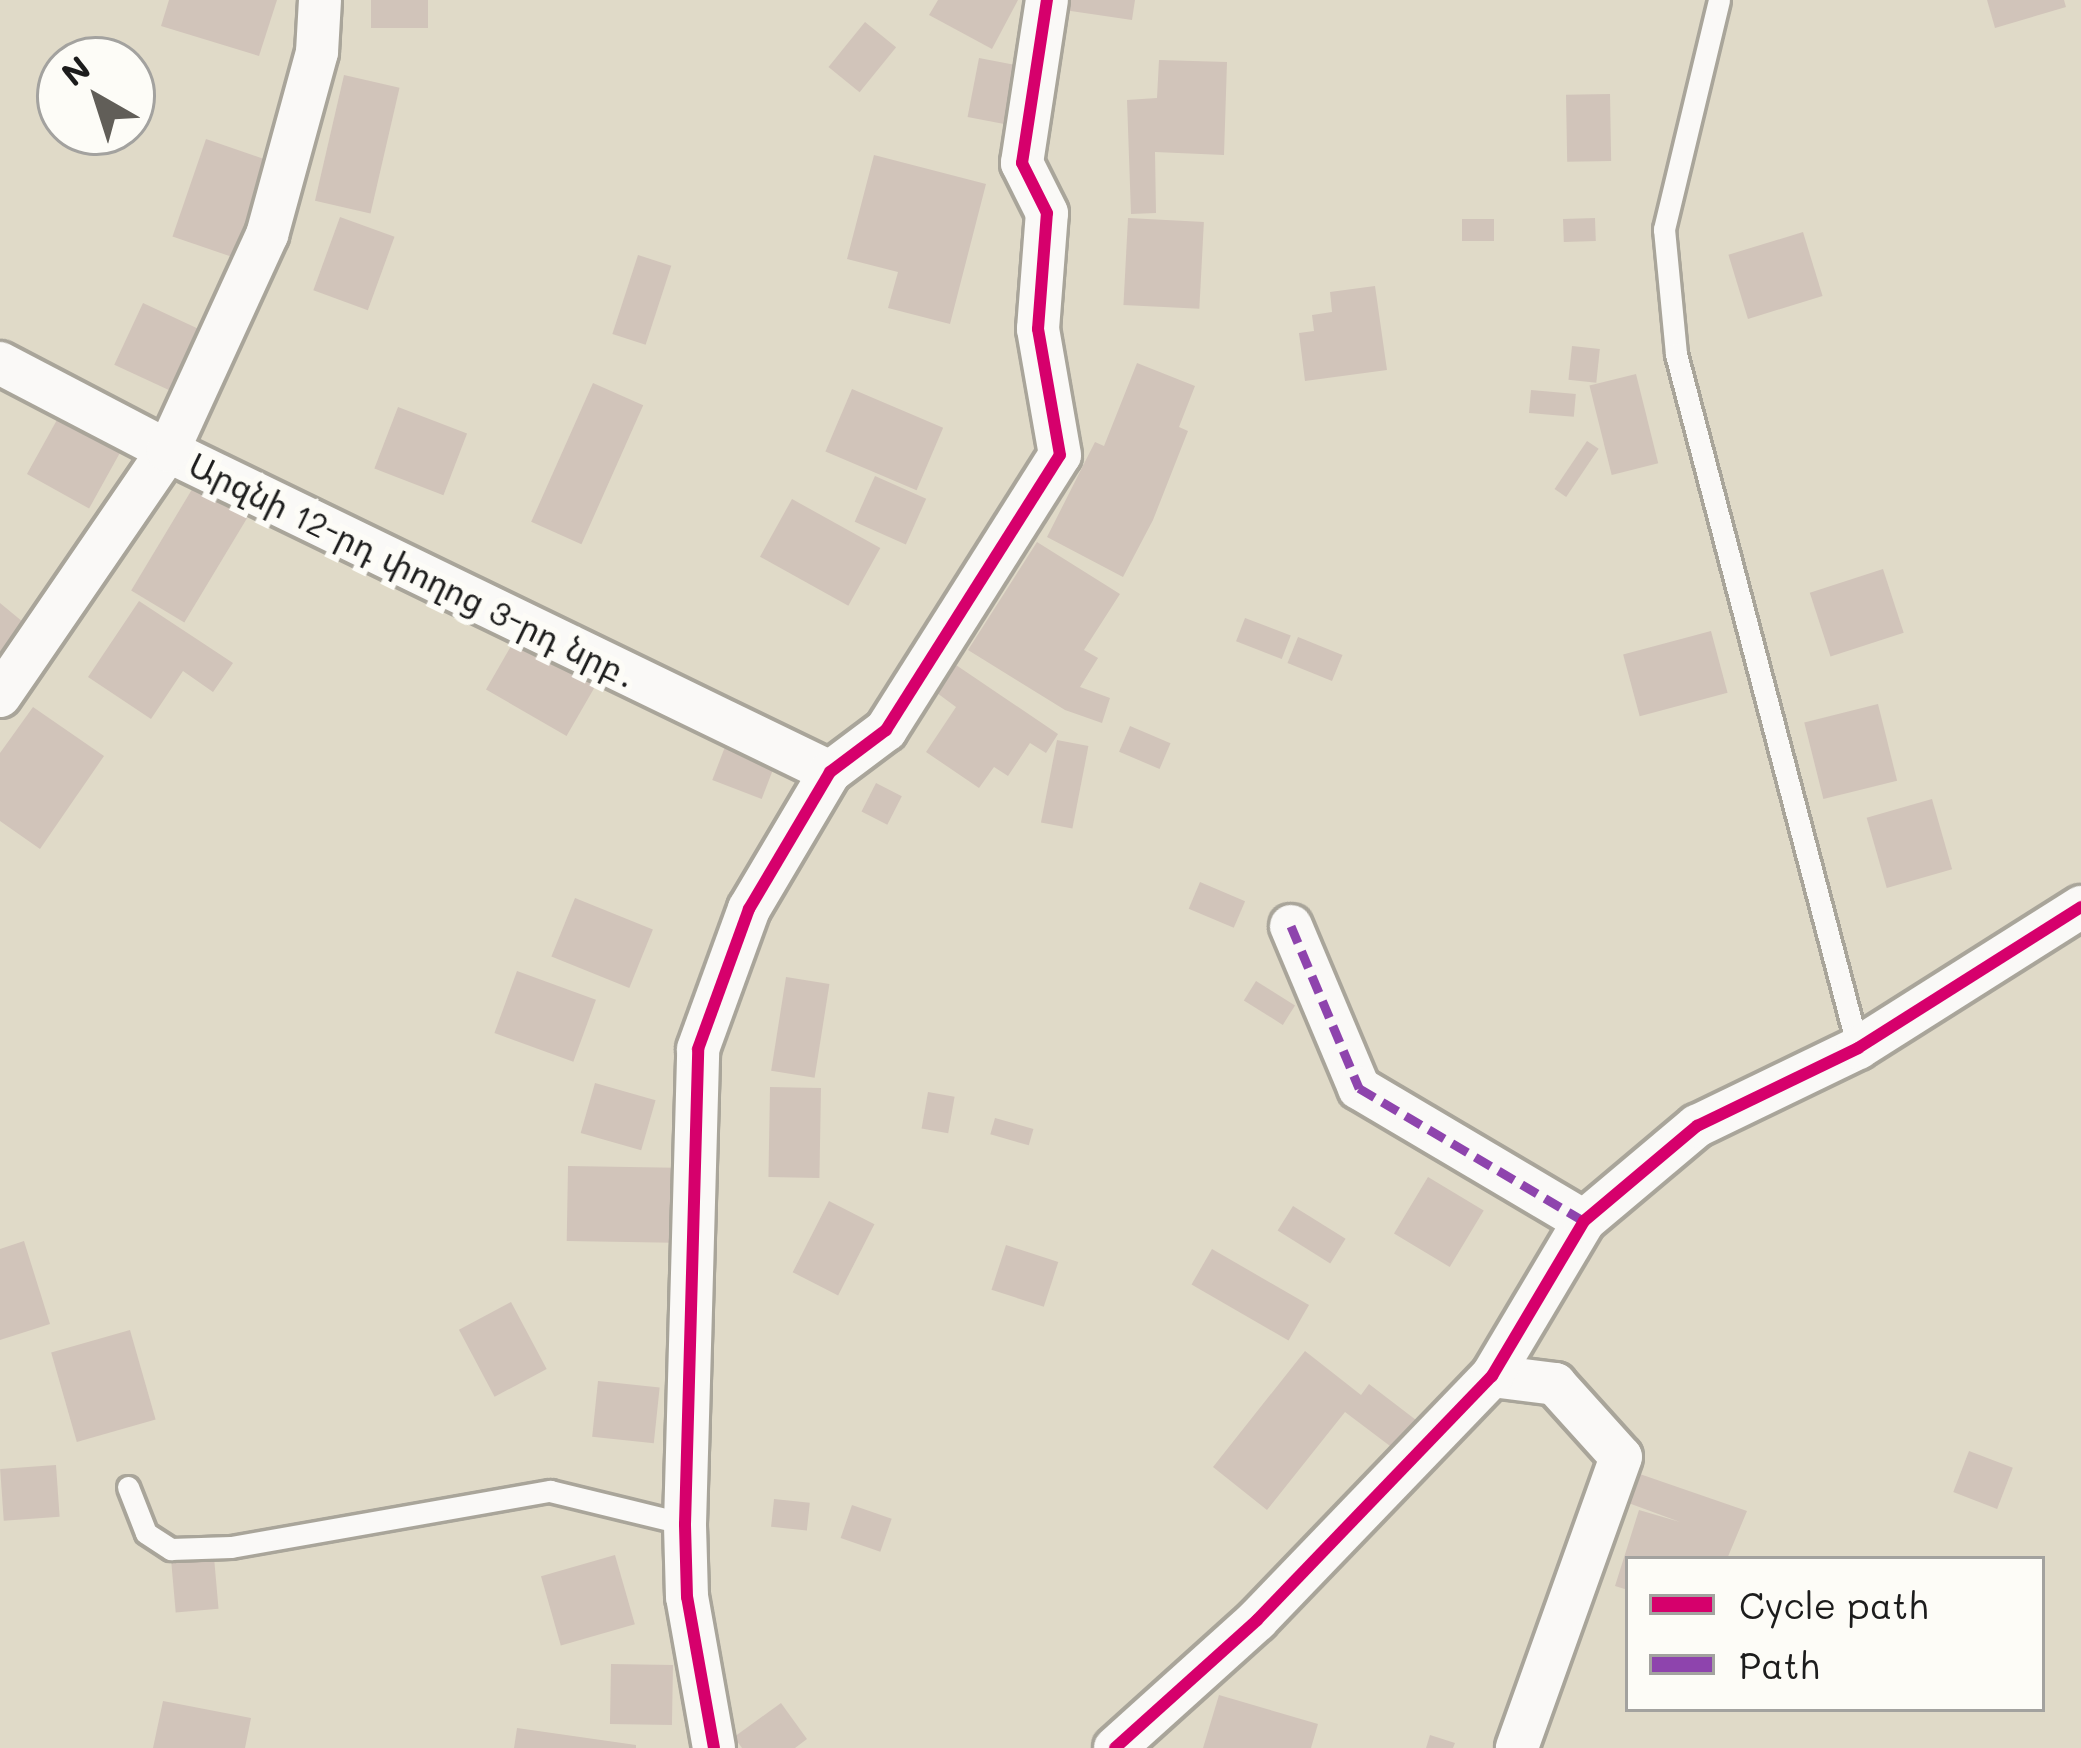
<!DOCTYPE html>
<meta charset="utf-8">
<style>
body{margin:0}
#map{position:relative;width:2081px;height:1748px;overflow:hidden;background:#e0dac8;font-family:Mali,"Noto Sans Armenian",sans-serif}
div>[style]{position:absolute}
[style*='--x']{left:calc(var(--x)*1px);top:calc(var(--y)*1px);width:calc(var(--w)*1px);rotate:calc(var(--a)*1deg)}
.building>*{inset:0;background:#d1c4ba;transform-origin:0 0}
.roads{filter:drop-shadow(3px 0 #a9a59a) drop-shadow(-3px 0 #a9a59a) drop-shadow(0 3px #a9a59a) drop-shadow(0 -3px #a9a59a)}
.lane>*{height:21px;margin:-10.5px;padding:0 10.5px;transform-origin:10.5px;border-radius:10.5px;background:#faf9f7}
.street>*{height:42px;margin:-21px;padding:0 21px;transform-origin:21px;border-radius:21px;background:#faf9f7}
.quiet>*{height:9px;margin-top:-4.5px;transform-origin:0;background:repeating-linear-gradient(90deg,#8e44ad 0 18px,transparent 0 27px)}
.cycleway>*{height:12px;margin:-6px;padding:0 6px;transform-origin:6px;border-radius:6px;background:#d6006c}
span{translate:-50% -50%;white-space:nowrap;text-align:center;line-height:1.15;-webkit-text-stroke:12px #fdfcf7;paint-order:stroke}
.street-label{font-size:33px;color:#1c1c1c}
.legend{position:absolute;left:1625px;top:1556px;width:420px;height:156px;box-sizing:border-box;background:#fdfcf7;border:3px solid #a3a29f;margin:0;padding:15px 21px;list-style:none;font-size:36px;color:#1c1c1c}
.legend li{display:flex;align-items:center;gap:24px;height:60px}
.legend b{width:60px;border:3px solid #a3a29f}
.north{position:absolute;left:36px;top:36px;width:120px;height:120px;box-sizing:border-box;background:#fdfcf7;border:3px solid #a3a29f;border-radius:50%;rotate:321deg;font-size:33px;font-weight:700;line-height:48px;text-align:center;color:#1c1c1c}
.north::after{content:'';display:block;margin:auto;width:42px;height:54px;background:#615e58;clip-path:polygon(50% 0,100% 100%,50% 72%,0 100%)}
</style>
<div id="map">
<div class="building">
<i style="clip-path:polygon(169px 0,277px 0,259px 56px,161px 26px)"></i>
<i style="left:371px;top:0;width:57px;height:28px"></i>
<i style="clip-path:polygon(938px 0,1018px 0,992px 49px,929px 15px)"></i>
<i style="clip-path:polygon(1066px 0,1135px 0,1132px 20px,1064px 10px)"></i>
<i style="clip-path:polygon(1987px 0,2064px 0,2066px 7px,1995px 28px)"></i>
<i style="left:865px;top:22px;width:40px;height:58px;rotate:39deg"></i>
<i style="left:979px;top:58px;width:48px;height:60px;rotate:11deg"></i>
<i style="clip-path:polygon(1159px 60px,1227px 62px,1224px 155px,1155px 152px,1156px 213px,1131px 214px,1127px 100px,1157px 98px)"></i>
<i style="left:344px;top:75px;width:57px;height:129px;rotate:13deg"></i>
<i style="left:1610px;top:94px;width:67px;height:44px;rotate:89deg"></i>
<i style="left:206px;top:139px;width:65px;height:103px;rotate:19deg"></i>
<i style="clip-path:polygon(874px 155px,986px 184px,950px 324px,888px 308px,898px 272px,847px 259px)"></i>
<i style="left:340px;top:217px;width:58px;height:78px;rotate:20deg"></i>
<i style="left:1128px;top:218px;width:76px;height:87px;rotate:3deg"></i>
<i style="left:1595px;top:218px;width:23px;height:32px;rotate:88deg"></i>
<i style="left:1494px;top:219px;width:22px;height:32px;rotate:90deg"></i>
<i style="left:1803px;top:232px;width:67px;height:78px;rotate:73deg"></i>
<i style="left:638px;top:255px;width:35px;height:83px;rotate:18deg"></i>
<i style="clip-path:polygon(1375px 286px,1387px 370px,1305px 381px,1299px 333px,1314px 331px,1312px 315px,1332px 312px,1330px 292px)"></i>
<i style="left:143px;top:303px;width:65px;height:68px;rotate:25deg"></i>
<i style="left:1572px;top:346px;width:28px;height:34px;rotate:6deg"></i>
<i style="clip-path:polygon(1137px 363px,1195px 386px,1179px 427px,1188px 431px,1153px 520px,1123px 577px,1047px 537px,1095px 442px,1104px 446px)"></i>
<i style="left:1636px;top:374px;width:92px;height:48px;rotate:76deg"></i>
<i style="left:593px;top:383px;width:55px;height:152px;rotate:24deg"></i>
<i style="left:852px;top:389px;width:99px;height:68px;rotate:23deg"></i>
<i style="left:1531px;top:390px;width:45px;height:23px;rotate:5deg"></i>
<i style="left:398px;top:407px;width:74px;height:66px;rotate:21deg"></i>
<i style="left:58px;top:418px;width:71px;height:64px;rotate:29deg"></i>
<i style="left:1587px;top:441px;width:14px;height:58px;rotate:34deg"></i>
<i style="left:875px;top:476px;width:56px;height:50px;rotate:24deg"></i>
<i style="left:194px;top:486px;width:62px;height:122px;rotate:31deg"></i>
<i style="left:792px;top:499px;width:101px;height:66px;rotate:29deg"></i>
<i style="clip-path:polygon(1037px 542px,1120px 594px,1084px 650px,1098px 658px,1080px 687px,1110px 698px,1102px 723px,1065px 710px,968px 650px)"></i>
<i style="left:1883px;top:569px;width:67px;height:77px;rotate:72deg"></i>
<i style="clip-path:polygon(139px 601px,233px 663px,213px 692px,183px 671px,151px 719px,88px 677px)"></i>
<i style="clip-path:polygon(0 603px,23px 622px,0 652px)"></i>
<i style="left:1245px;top:618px;width:49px;height:25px;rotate:21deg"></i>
<i style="left:1711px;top:631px;width:64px;height:91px;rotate:75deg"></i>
<i style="left:518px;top:634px;width:93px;height:64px;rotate:30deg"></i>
<i style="left:1298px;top:637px;width:48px;height:28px;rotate:22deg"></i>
<i style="clip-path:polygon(956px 665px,1058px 734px,1046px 753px,1030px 743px,1008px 776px,994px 767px,979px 788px,926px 752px,956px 707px,937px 693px)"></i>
<i style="left:1878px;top:704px;width:79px;height:76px;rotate:76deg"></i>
<i style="clip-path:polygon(33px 707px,104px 756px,40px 849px,0 821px,0 753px)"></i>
<i style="left:1130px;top:726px;width:44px;height:28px;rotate:23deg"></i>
<i style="left:728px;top:739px;width:53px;height:44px;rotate:21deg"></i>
<i style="left:1057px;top:740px;width:32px;height:84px;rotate:11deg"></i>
<i style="left:876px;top:783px;width:29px;height:32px;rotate:27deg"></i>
<i style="left:1932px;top:799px;width:73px;height:68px;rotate:74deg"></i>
<i style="left:1200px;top:882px;width:49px;height:29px;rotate:23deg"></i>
<i style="left:575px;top:898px;width:84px;height:63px;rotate:22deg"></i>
<i style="left:517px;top:971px;width:84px;height:66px;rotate:20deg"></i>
<i style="left:786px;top:977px;width:44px;height:95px;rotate:9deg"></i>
<i style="left:1256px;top:981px;width:46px;height:23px;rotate:32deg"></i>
<i style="left:595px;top:1083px;width:63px;height:52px;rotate:16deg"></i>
<i style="left:770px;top:1087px;width:51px;height:90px;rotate:1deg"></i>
<i style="left:928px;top:1092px;width:27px;height:37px;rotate:10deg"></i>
<i style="left:995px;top:1118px;width:40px;height:17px;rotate:16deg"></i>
<i style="left:568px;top:1166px;width:107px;height:75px;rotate:1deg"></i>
<i style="left:1428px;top:1177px;width:65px;height:66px;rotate:31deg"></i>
<i style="left:829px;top:1201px;width:51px;height:80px;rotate:27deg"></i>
<i style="left:1293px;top:1206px;width:62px;height:29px;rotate:32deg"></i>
<i style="clip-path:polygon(24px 1241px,50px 1324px,0 1340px,0 1249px)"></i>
<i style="left:1006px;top:1245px;width:55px;height:47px;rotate:18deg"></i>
<i style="left:1212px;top:1249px;width:112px;height:41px;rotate:30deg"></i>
<i style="left:511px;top:1302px;width:76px;height:59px;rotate:62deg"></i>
<i style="left:130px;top:1330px;width:93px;height:82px;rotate:74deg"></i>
<i style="clip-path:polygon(1305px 1351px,1361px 1395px,1369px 1384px,1416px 1420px,1394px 1449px,1345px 1412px,1267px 1510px,1213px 1467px)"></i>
<i style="left:598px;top:1381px;width:62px;height:56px;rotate:6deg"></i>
<i style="left:1969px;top:1451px;width:47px;height:44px;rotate:21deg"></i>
<i style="left:56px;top:1465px;width:52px;height:56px;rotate:86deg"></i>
<i style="clip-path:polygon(1634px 1472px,1747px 1511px,1727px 1559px,1628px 1559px,1628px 1590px,1615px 1586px,1639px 1510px,1680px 1522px,1623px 1501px)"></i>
<i style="left:774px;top:1499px;width:36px;height:28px;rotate:6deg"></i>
<i style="left:852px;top:1505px;width:42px;height:35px;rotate:19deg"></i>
<i style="left:615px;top:1555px;width:72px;height:77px;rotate:74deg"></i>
<i style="left:214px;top:1557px;width:52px;height:43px;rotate:85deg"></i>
<i style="left:611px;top:1664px;width:62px;height:60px;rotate:1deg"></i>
<i style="clip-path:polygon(1219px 1695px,1318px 1724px,1311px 1748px,1203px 1748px)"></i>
<i style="clip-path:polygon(163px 1701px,251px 1718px,245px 1748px,153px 1748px)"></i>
<i style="clip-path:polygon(781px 1703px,807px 1739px,795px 1748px,742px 1748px,734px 1737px)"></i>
<i style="clip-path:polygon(517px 1728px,636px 1745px,636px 1748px,514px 1748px)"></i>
<i style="clip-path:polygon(1430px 1735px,1455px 1743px,1453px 1748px,1426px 1748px)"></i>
</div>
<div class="roads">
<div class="lane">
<i style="--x:1719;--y:0;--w:236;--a:103.5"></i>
<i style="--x:1664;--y:229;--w:126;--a:84.5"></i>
<i style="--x:1676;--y:354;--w:717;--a:75.31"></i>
<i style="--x:128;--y:1487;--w:49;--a:68.6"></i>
<i style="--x:146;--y:1533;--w:30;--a:33"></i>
<i style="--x:171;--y:1549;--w:60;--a:-1.9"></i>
<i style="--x:231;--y:1547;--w:324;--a:-10"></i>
<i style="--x:550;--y:1491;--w:139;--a:13.7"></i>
</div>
<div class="street">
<i style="--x:0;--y:363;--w:190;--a:27.6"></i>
<i style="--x:168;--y:451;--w:736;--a:25.87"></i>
<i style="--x:0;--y:696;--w:297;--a:-55.6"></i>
<i style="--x:168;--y:451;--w:238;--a:-65.4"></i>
<i style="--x:267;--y:235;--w:190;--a:-74.7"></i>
<i style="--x:317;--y:52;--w:52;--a:-86.7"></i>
<i style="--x:1291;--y:926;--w:176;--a:67.2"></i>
<i style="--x:1359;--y:1088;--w:261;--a:30.6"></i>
<i style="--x:1492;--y:1376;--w:64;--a:7.2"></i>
<i style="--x:1555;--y:1384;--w:98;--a:47.9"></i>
<i style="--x:1621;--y:1457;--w:309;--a:109.7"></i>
<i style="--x:714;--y:1748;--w:153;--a:-100.1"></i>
<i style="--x:687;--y:1597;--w:73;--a:-91.6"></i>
<i style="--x:685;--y:1524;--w:475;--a:-88.4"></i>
<i style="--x:698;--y:1049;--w:149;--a:-70"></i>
<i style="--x:749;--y:909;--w:159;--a:-59.4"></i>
<i style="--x:830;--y:772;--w:70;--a:-36.9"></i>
<i style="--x:886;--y:730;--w:325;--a:-57.7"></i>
<i style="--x:1060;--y:455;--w:128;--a:-99.9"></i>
<i style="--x:1038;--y:329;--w:116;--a:-85.6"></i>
<i style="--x:1047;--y:213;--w:56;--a:-116.6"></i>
<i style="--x:1022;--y:163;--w:165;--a:-81.3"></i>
<i style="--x:1115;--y:1748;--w:191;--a:-42"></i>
<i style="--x:1257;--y:1620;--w:339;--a:-46.1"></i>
<i style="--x:1492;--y:1376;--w:180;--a:-59.3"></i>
<i style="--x:1584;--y:1221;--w:148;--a:-40.1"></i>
<i style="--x:1697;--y:1126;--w:179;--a:-25.8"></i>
<i style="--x:1858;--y:1048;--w:264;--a:-32.3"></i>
</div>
</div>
<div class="quiet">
<i style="--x:1291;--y:926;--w:176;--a:67.2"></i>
<i style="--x:1359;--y:1088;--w:261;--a:30.6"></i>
</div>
<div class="cycleway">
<i style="--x:714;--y:1748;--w:153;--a:-100.1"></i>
<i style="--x:687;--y:1597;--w:73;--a:-91.6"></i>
<i style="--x:685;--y:1524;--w:475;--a:-88.4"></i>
<i style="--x:698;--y:1049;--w:149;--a:-70"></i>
<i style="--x:749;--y:909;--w:159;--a:-59.4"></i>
<i style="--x:830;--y:772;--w:70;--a:-36.9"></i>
<i style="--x:886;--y:730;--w:325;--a:-57.7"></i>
<i style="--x:1060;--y:455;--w:128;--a:-99.9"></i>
<i style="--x:1038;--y:329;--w:116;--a:-85.6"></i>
<i style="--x:1047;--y:213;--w:56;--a:-116.6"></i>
<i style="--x:1022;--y:163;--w:165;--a:-81.3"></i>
<i style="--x:1115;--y:1748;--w:191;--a:-42"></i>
<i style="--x:1257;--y:1620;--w:339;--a:-46.1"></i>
<i style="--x:1492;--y:1376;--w:180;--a:-59.3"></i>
<i style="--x:1584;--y:1221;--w:148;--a:-40.1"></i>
<i style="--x:1697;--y:1126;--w:179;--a:-25.8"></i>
<i style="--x:1858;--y:1048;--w:264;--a:-32.3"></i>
</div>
<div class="street-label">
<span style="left:414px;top:570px;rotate:26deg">Արզնի 12-րդ փողոց 3-րդ նրբ․</span>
</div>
<ul class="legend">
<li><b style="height:15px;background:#d6006c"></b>Cycle path</li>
<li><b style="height:15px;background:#8e44ad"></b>Path</li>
</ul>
<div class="north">N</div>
</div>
